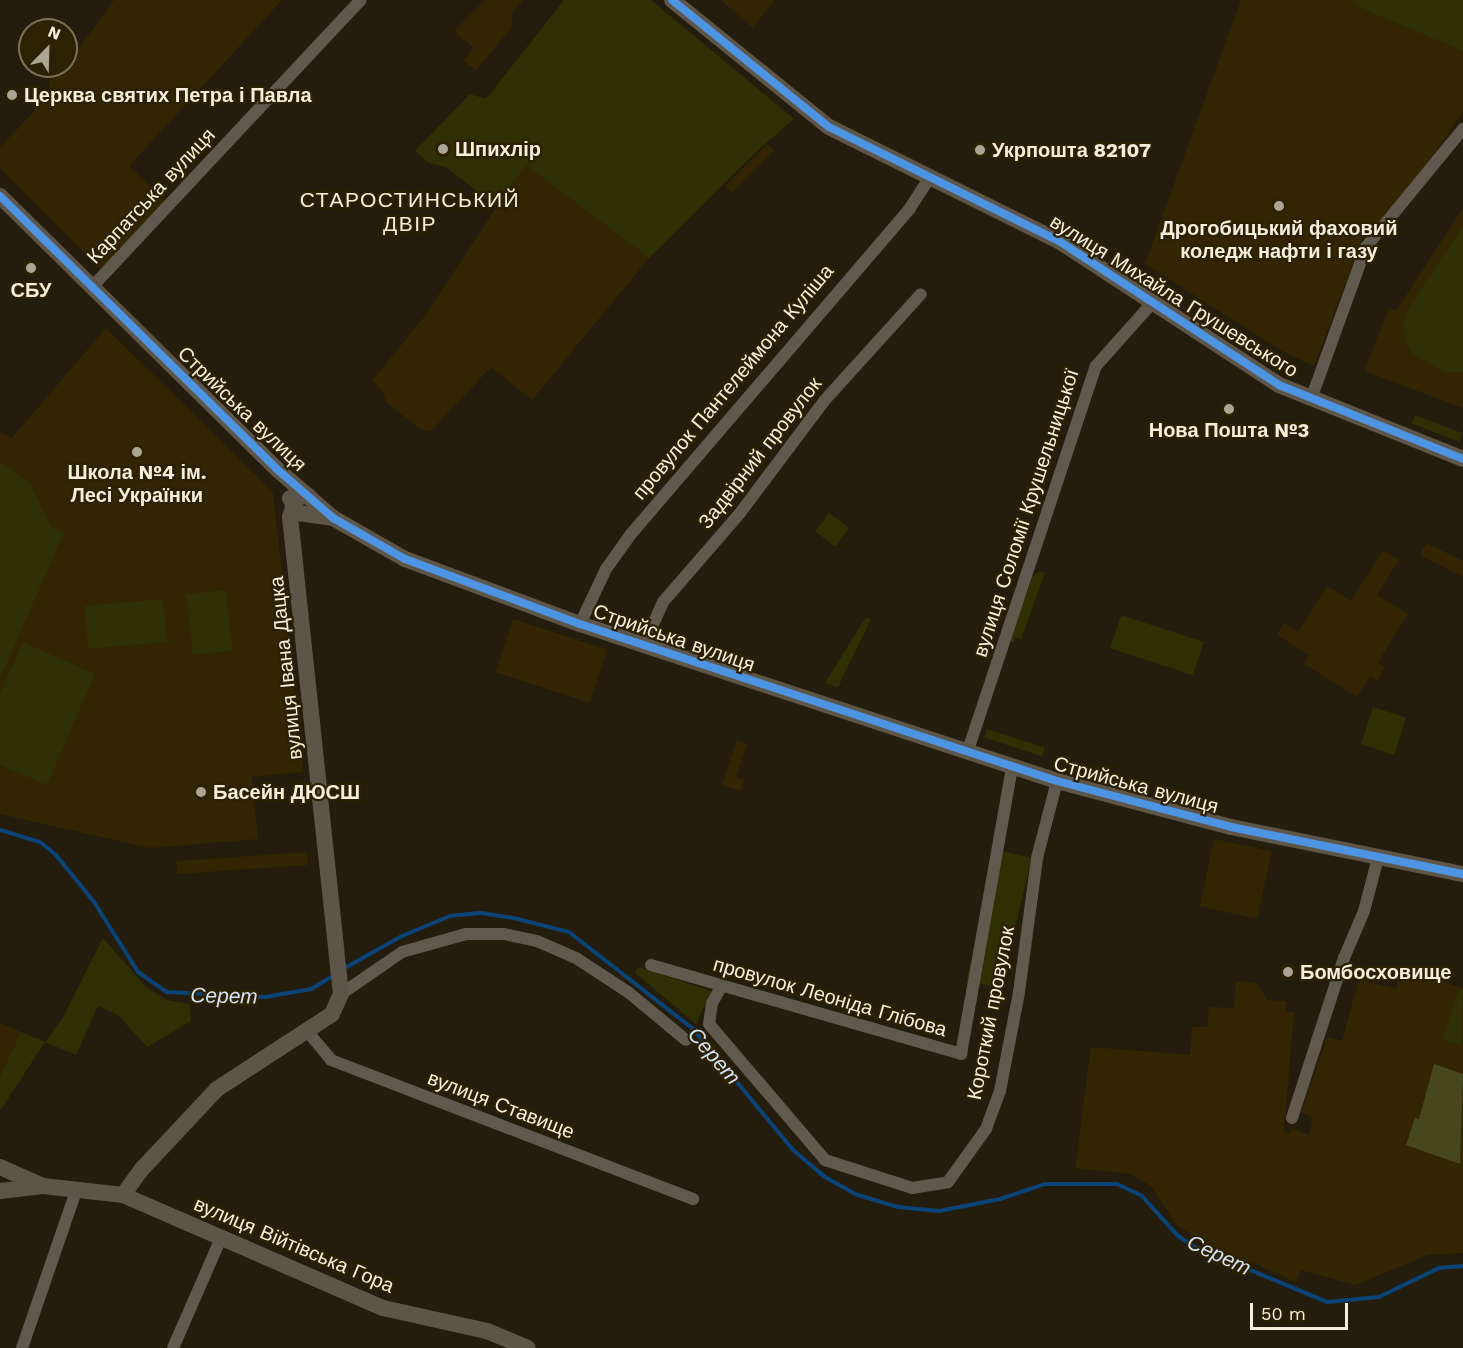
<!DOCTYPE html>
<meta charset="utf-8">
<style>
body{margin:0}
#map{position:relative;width:1463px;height:1348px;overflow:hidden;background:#241d0d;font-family:"Work Sans",sans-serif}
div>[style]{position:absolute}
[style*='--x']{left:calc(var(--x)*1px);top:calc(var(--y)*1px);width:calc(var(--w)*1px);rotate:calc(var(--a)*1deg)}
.built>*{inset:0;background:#332502;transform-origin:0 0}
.green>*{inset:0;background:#2e2f02;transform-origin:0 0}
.forest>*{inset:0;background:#46471b}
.stream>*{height:4px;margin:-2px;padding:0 2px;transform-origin:2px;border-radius:2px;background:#0a4378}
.street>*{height:12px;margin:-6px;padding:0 6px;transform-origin:6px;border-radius:6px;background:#5f594e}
.secondary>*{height:16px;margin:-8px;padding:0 8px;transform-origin:8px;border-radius:8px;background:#5e5549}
.cycleway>*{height:8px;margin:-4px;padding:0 4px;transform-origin:4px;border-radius:4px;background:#4d94e3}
.dots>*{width:16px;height:16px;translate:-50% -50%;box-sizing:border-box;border:3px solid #2d2104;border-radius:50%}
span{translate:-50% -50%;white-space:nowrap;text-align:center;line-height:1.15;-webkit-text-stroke:4.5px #2d2104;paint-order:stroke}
.poi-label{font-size:20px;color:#f5eedd;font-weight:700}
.left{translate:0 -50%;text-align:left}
.street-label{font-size:20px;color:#f5eedd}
.neighbourhood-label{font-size:21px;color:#f5eedd;letter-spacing:1.5px}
.water-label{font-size:21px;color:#d3e2f4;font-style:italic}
.north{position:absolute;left:18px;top:18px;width:60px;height:60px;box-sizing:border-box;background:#2d2104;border:2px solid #7d735b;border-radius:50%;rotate:23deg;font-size:16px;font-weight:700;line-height:24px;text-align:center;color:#f5eedd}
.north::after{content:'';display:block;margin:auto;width:21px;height:27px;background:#aca594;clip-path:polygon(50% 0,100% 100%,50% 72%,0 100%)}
.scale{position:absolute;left:1250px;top:1303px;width:98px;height:27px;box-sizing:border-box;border:3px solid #f5eedd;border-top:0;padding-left:8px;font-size:18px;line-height:21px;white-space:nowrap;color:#f5eedd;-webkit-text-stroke:4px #2d2104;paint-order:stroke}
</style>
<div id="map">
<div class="built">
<i style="clip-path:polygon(114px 0,282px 0,129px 166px,166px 202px,102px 270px,0 168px,0 147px,50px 95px,50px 77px,66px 66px)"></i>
<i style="clip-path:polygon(485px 0,523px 0,511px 14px,513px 26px,476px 70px,463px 61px,474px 48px,454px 31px)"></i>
<i style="clip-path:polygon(721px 0,774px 0,753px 28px)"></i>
<i style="clip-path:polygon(1241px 0,1463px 0,1463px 111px,1424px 170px,1361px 242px,1314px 366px,1282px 351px,1145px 264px)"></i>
<i style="left:767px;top:144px;width:10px;height:59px;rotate:45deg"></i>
<i style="clip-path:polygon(525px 164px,649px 258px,532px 400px,491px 367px,430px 432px,419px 428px,386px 402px,383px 391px,372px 381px,424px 317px)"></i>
<i style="clip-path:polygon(1463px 208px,1463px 408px,1364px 371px,1389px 308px,1396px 311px)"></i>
<i style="clip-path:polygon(106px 328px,273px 492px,303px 772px,252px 777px,258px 839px,150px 848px,0 814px,0 432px,12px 438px)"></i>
<i style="clip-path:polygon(1426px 543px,1463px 561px,1463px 577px,1420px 555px)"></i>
<i style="clip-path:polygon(1383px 550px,1399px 560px,1377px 595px,1408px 614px,1378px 662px,1385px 667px,1377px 680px,1370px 676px,1357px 697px,1304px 664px,1309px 655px,1277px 635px,1284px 623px,1298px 632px,1327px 586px,1351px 601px)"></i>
<i style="left:513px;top:619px;width:99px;height:56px;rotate:18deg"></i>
<i style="clip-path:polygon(737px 740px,747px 744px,736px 777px,744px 780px,740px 791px,722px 785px)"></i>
<i style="left:1214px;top:839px;width:59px;height:69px;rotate:12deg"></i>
<i style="left:307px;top:852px;width:13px;height:131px;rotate:86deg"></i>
<i style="clip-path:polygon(1402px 970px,1463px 988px,1463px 1253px,1428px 1255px,1355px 1285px,1301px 1270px,1296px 1282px,1197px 1239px,1175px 1223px,1151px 1186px,1131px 1174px,1075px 1168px,1091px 1047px,1190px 1055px,1192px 1027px,1207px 1027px,1209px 1007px,1234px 1008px,1236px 981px,1257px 983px,1267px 1000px,1286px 1001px,1286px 1012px,1294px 1012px,1284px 1132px,1289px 1134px,1292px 1128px,1309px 1135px,1313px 1117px,1301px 1113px,1327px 1037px,1342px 1041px,1359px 979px,1396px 989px)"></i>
<i style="clip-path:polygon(0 1023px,21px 1032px,0 1076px)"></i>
</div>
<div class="green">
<i style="clip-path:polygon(564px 0,651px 0,794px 119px,756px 152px,649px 258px,526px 165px,496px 206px,446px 167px,429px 163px,415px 151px,470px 94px,486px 99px)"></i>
<i style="clip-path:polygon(1354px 0,1463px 0,1463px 51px,1359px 7px)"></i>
<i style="clip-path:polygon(1463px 226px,1463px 372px,1445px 372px,1413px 354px,1405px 339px,1403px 322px,1412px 302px)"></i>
<i style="left:1415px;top:415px;width:51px;height:9px;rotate:21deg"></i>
<i style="clip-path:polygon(0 462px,30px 483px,51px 527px,64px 533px,0 678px)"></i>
<i style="left:829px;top:513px;width:25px;height:23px;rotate:37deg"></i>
<i style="clip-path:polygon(1038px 572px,1045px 573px,1021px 639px,1015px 637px,1013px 644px,1010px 639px,1033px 576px)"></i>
<i style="left:226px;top:590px;width:61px;height:40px;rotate:84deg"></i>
<i style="left:163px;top:599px;width:43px;height:79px;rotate:85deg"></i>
<i style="left:1121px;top:615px;width:87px;height:35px;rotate:18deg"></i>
<i style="clip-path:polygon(866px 617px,871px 619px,838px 687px,825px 683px)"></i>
<i style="clip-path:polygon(23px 642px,95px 674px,47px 785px,0 765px,0 694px)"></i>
<i style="left:1373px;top:707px;width:35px;height:39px;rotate:18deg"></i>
<i style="left:987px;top:729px;width:61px;height:9px;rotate:18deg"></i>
<i style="left:999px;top:850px;width:34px;height:134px;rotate:14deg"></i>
<i style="clip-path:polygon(103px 938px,147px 988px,167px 1000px,189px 1004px,191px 1021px,147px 1047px,118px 1015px,98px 1006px,76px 1055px,45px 1042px,0 1111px,0 1076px,21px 1032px,45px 1042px,62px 1019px)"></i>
<i style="clip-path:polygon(638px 967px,711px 991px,696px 1024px,635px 973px)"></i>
<i style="clip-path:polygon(1459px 989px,1463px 990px,1461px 1045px,1442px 1039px)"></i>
</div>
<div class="forest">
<i style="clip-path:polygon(1434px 1064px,1463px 1074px,1460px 1164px,1406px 1145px,1415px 1118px,1419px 1119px)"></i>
</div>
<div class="stream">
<i style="--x:0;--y:830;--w:42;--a:16.7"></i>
<i style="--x:40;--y:842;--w:21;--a:39"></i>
<i style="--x:56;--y:855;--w:60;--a:51"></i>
<i style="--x:94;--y:902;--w:83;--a:57.8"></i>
<i style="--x:138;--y:972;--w:35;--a:35"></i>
<i style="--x:167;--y:992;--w:98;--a:2.9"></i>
<i style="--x:265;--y:997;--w:47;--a:-9.9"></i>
<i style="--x:311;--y:989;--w:27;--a:-31"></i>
<i style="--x:343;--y:969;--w:68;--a:-29.2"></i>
<i style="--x:402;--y:936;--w:52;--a:-22.6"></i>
<i style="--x:450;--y:916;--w:31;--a:-6"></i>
<i style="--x:481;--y:913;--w:33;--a:9"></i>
<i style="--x:514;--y:918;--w:57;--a:14.3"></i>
<i style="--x:569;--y:932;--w:157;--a:38"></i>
<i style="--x:693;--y:1029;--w:157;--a:50.4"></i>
<i style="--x:793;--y:1150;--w:42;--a:40.2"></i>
<i style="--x:825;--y:1177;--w:38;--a:29"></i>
<i style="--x:858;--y:1195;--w:42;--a:16.7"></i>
<i style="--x:898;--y:1207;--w:41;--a:5.6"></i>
<i style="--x:939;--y:1211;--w:62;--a:-11.1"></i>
<i style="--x:1000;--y:1199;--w:47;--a:-18.4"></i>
<i style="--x:1045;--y:1184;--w:72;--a:0"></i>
<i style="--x:1117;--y:1184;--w:26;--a:25"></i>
<i style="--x:1141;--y:1195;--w:54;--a:48"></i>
<i style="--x:1177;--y:1235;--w:19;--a:35"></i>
<i style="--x:1193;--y:1246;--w:145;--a:22.7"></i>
<i style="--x:1327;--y:1302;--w:52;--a:-5.5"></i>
<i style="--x:1379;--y:1297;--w:67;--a:-25.8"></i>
<i style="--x:1439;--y:1268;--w:24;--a:-5"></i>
</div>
<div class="street">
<i style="--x:92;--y:287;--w:393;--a:-46.9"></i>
<i style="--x:1311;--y:399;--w:162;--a:-70.1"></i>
<i style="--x:1366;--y:247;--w:153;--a:-50.6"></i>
<i style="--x:580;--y:624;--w:61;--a:-64.7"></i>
<i style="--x:606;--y:569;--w:43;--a:-54.5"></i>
<i style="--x:631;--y:534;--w:429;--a:-49.4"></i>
<i style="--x:910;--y:208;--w:38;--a:-57"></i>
<i style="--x:644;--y:645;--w:47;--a:-66.2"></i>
<i style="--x:663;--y:602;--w:118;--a:-49.1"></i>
<i style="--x:740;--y:513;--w:140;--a:-53.1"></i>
<i style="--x:824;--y:401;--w:144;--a:-47.8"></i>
<i style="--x:967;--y:753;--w:408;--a:-71.6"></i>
<i style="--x:1096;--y:366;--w:86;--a:-48.3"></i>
<i style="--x:651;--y:965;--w:323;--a:16"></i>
<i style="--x:961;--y:1054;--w:291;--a:-79.9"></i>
<i style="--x:721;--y:987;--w:18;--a:119"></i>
<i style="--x:712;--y:1003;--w:21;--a:98"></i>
<i style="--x:709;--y:1024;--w:179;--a:49.5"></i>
<i style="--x:825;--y:1160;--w:91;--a:17.8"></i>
<i style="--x:912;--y:1188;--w:36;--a:-9"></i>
<i style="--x:948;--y:1182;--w:65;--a:-54.4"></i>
<i style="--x:986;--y:1129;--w:40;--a:-69.8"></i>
<i style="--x:1000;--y:1091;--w:101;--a:-79.1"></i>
<i style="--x:1019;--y:992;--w:135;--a:-82.3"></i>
<i style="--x:1037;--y:858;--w:80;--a:-75.4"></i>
<i style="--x:341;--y:994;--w:74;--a:-34.5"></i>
<i style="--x:402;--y:952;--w:66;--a:-15.7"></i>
<i style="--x:466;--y:934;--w:38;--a:0"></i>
<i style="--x:504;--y:934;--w:34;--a:12"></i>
<i style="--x:537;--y:941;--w:43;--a:23.6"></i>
<i style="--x:576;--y:958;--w:62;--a:33.2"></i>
<i style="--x:628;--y:992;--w:75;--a:39.6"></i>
<i style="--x:307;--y:1031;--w:38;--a:50"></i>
<i style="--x:331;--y:1060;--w:388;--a:21"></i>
<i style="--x:1292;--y:1118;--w:168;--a:-72"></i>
<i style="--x:1344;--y:958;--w:51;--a:-66.9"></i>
<i style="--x:1364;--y:911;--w:55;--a:-75.2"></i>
<i style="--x:22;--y:1348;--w:169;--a:-71"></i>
<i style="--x:173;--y:1348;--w:122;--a:-66.4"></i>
</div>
<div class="secondary">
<i style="--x:672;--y:0;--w:202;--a:39"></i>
<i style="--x:829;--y:127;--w:257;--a:26.4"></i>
<i style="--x:1059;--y:241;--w:263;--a:33.2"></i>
<i style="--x:1279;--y:385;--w:198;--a:21.9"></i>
<i style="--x:0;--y:196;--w:390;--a:44.6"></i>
<i style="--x:278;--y:470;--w:73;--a:41.1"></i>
<i style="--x:333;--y:518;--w:83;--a:29.7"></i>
<i style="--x:405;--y:559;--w:187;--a:20.4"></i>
<i style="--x:580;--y:624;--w:502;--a:18.22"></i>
<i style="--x:1057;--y:781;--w:180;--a:14.8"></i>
<i style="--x:1231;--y:827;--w:237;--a:11.5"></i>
<i style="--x:290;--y:498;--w:17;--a:62"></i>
<i style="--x:298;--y:513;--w:35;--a:8"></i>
<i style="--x:0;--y:1167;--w:47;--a:23.8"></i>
<i style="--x:0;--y:1191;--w:43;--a:-6.6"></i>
<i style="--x:43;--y:1186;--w:81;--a:6.4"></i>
<i style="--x:123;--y:1195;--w:283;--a:23.5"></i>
<i style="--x:383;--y:1308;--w:107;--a:12.5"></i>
<i style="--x:487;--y:1331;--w:44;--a:22.5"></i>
<i style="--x:123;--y:1195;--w:31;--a:-54"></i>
<i style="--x:141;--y:1170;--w:111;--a:-46.8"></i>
<i style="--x:217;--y:1089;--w:137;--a:-33.1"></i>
<i style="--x:332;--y:1014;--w:22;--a:-66"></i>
<i style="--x:341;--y:994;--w:480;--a:-96.1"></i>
<i style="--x:290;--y:517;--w:21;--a:-73"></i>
<i style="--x:296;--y:497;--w:13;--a:-4"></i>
</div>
<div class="cycleway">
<i style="--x:672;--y:0;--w:202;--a:39"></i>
<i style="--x:829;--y:127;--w:257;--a:26.4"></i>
<i style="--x:1059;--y:241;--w:263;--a:33.2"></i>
<i style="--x:1279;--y:385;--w:198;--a:21.9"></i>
<i style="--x:0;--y:196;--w:390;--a:44.6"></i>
<i style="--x:278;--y:470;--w:73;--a:41.1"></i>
<i style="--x:333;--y:518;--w:83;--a:29.7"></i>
<i style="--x:405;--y:559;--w:187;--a:20.4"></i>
<i style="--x:580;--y:624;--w:502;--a:18.22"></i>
<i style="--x:1057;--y:781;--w:180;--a:14.8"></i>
<i style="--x:1231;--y:827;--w:237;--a:11.5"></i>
</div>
<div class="dots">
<i style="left:12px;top:95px;background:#aca594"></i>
<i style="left:443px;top:149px;background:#aca594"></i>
<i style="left:980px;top:150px;background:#aca594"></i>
<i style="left:1279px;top:206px;background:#aca594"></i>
<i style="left:31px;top:268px;background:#aca594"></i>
<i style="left:1229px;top:409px;background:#aca594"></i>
<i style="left:137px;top:452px;background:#aca594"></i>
<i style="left:201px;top:792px;background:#aca594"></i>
<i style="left:1288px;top:972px;background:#aca594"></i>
</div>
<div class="poi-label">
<span class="left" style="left:24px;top:95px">Церква святих Петра і Павла</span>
<span class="left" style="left:455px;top:149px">Шпихлір</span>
<span class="left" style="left:992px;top:150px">Укрпошта 82107</span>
<span style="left:1279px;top:240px">Дрогобицький фаховий<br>коледж нафти і газу</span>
<span style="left:31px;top:290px">СБУ</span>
<span style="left:1229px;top:430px">Нова Пошта №3</span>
<span style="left:137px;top:484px">Школа №4 ім.<br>Лесі Українки</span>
<span class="left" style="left:213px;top:792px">Басейн ДЮСШ</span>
<span class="left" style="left:1300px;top:972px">Бомбосховище</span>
</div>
<div class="street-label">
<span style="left:151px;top:196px;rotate:-47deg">Карпатська вулиця</span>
<span style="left:1174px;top:296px;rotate:32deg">вулиця Михайла Грушевського</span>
<span style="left:733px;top:382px;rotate:-50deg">провулок Пантелеймона Куліша</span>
<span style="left:242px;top:409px;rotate:44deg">Стрийська вулиця</span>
<span style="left:760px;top:453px;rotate:-52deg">Задвірний провулок</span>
<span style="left:1026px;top:513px;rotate:-72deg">вулиця Соломії Крушельницької</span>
<span style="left:674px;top:638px;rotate:19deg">Стрийська вулиця</span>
<span style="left:286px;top:668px;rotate:-96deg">вулиця Івана Дацка</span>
<span style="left:1136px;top:785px;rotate:15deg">Стрийська вулиця</span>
<span style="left:830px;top:997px;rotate:16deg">провулок Леоніда Глібова</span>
<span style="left:991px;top:1013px;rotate:-79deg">Короткий провулок</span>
<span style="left:501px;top:1105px;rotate:21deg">вулиця Ставище</span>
<span style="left:294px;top:1245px;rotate:23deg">вулиця Війтівська Гора</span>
</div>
<div class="neighbourhood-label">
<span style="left:410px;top:212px">СТАРОСТИНСЬКИЙ<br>ДВІР</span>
</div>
<div class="water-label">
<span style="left:224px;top:996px;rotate:1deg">Серет</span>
<span style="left:714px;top:1056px;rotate:49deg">Серет</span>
<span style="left:1219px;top:1255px;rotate:25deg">Серет</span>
</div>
<div class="north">N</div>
<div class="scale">50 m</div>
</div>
